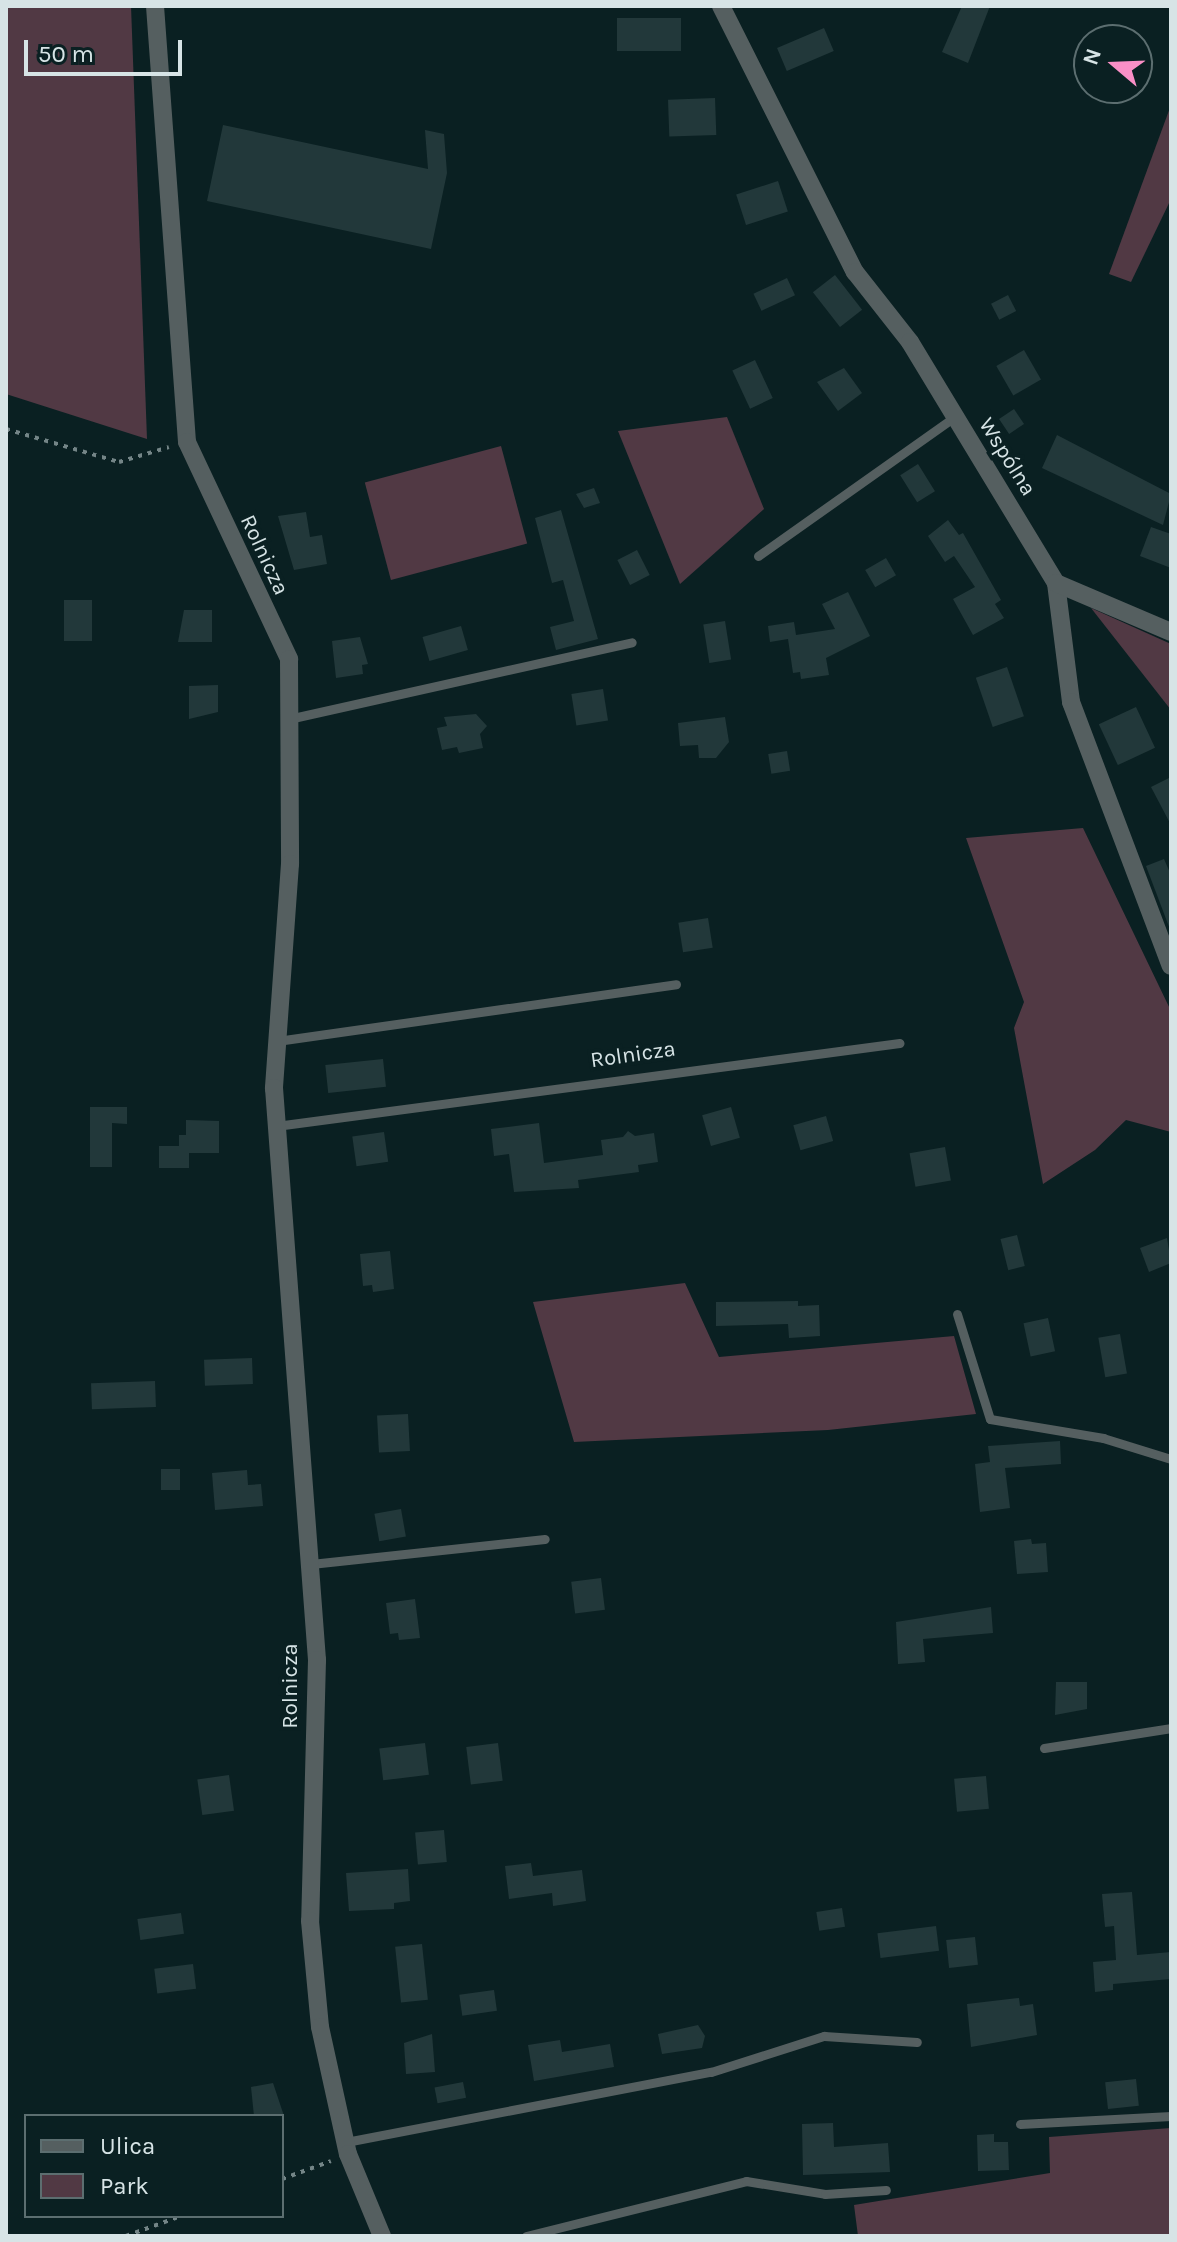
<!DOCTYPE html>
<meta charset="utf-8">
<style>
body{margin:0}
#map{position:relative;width:1177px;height:2242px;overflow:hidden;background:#0a2022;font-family:Karla,sans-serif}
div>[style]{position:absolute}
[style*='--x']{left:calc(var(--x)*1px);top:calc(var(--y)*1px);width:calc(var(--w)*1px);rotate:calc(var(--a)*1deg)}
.green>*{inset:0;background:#513944;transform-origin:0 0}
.building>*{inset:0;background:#22383a;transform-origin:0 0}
.path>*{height:4px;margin-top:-2px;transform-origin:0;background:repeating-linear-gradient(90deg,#748587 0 4px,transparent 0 10px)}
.lane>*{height:9px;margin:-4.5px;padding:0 4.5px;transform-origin:4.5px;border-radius:4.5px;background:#555f60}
.street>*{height:18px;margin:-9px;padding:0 9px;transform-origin:9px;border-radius:9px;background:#555f60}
span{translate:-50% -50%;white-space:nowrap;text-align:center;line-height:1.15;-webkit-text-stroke:8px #0a2022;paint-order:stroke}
.street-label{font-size:22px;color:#d7e4e6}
.frame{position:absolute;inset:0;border:8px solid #d7e4e6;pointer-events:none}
.legend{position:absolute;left:24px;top:2114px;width:260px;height:104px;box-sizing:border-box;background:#0a2022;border:2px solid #5c6e70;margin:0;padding:10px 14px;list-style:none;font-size:24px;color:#d7e4e6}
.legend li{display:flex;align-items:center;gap:16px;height:40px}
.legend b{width:40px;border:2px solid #5c6e70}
.north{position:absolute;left:1073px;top:24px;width:80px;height:80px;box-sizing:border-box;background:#0a2022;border:2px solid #5c6e70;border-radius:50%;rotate:289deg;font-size:22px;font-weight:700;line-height:32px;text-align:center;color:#d7e4e6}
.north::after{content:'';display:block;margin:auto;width:28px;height:36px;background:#fa8fc6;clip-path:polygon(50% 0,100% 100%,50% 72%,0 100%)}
.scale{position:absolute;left:24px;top:40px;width:158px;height:36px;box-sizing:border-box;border:4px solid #d7e4e6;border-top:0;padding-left:10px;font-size:24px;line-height:28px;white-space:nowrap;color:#d7e4e6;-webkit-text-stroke:6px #0a2022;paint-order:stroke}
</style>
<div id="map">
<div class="green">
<i style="clip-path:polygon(6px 6px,131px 6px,147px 439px,6px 394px)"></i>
<i style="clip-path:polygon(1171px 105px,1171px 199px,1131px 282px,1109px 274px)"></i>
<i style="clip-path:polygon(727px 417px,764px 509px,680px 584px,618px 431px)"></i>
<i style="left:501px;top:446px;width:101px;height:141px;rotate:75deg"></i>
<i style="clip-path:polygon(1091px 608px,1171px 644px,1171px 710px)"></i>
<i style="clip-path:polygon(1083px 828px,1171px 1011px,1171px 1132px,1126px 1120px,1095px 1150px,1043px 1184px,1014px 1028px,1024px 1002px,966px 838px)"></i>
<i style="clip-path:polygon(685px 1283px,719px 1357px,954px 1336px,976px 1414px,828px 1430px,574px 1442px,533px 1302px)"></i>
<i style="clip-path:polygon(1171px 2128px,1171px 2236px,858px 2236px,854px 2205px,1050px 2173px,1049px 2137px)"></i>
</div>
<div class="building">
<i style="clip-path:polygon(962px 6px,990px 6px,968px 63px,942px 52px)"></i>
<i style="left:681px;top:18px;width:33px;height:64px;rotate:90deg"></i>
<i style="left:824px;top:28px;width:25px;height:51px;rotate:67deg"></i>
<i style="left:715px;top:98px;width:37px;height:47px;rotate:88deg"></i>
<i style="clip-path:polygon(223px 125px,428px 169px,425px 130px,444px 134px,447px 173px,431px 249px,207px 201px)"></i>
<i style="left:778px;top:181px;width:32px;height:44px;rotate:72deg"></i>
<i style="left:835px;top:275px;width:44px;height:28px;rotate:52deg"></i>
<i style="left:787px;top:278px;width:19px;height:37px;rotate:65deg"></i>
<i style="left:1008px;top:295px;width:18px;height:19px;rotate:63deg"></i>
<i style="left:1024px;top:350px;width:34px;height:32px;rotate:60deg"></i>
<i style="left:755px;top:360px;width:42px;height:25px;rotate:65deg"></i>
<i style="clip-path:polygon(844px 368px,862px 393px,838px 411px,817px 382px)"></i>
<i style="left:1014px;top:409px;width:18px;height:18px;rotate:56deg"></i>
<i style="clip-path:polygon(1057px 435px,1171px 494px,1163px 525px,1042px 468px)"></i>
<i style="left:918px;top:464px;width:32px;height:21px;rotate:58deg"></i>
<i style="clip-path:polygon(594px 488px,600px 503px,584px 508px,576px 494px)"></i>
<i style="clip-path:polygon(561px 510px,598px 639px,556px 650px,550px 627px,574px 621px,563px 580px,552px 583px,535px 518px)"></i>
<i style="clip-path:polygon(306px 512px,310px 537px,322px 535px,327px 564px,294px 570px,278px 516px)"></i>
<i style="clip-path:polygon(948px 520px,959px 535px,963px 533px,1001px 600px,995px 604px,1004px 618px,973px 635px,953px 599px,975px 587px,954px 556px,945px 562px,928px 536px)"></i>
<i style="clip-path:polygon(1151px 527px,1171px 534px,1171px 568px,1140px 556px)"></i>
<i style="left:637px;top:550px;width:28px;height:22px;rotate:63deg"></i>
<i style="left:886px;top:558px;width:20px;height:24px;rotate:60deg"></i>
<i style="clip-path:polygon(848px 592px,870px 636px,826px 658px,829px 675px,801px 679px,800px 672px,793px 673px,788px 639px,770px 642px,768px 626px,794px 622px,796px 635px,835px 629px,822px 604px)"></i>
<i style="left:64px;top:600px;width:28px;height:41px"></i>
<i style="clip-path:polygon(184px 610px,212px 610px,212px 642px,178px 642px)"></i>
<i style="left:725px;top:621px;width:39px;height:22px;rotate:81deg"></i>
<i style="left:461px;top:626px;width:25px;height:40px;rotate:74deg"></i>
<i style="clip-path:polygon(360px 637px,368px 664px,362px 665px,363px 674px,336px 678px,332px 641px)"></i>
<i style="left:1007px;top:667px;width:52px;height:33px;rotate:71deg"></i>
<i style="clip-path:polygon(218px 685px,218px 712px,189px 719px,189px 686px)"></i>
<i style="left:603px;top:689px;width:32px;height:32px;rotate:81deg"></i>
<i style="left:1136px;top:707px;width:45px;height:41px;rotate:65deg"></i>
<i style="clip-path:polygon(476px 714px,487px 726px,480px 734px,483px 748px,459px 753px,457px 747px,442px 750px,437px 728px,447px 726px,444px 717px)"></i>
<i style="clip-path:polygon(725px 717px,729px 742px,716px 758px,699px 758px,698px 745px,680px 746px,678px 723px)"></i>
<i style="left:787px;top:751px;width:20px;height:19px;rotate:81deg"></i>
<i style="clip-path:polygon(1171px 777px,1171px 825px,1151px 787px)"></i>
<i style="clip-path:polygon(1164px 859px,1171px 875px,1171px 932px,1146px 866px)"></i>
<i style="left:708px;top:918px;width:30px;height:30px;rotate:81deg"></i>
<i style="left:383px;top:1059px;width:28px;height:58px;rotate:84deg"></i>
<i style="clip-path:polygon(90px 1107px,127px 1107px,127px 1124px,112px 1123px,112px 1167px,90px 1167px)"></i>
<i style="left:731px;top:1107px;width:32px;height:30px;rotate:74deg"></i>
<i style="left:826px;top:1116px;width:26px;height:34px;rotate:74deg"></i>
<i style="clip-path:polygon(186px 1120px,219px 1121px,219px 1153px,189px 1153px,189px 1168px,159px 1168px,159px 1146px,179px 1146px,179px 1135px,186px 1135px)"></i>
<i style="clip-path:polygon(539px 1123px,544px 1163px,603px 1155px,601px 1140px,623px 1137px,628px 1131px,635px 1136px,654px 1133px,658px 1162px,638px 1165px,639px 1172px,578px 1180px,579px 1188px,514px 1192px,509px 1154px,494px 1156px,491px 1129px)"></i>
<i style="left:384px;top:1132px;width:30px;height:32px;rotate:82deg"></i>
<i style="left:945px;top:1147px;width:34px;height:36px;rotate:80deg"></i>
<i style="left:1017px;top:1235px;width:32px;height:17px;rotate:76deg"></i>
<i style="clip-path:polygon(1167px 1238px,1171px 1263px,1149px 1272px,1140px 1248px)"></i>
<i style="clip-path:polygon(390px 1251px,394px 1289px,373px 1292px,372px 1285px,363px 1286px,360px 1254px)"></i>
<i style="clip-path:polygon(798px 1301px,798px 1306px,819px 1305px,820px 1336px,789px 1338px,788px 1324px,716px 1326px,716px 1302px)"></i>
<i style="left:1048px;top:1318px;width:34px;height:25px;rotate:78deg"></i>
<i style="left:1120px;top:1334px;width:40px;height:22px;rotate:80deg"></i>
<i style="left:252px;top:1358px;width:26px;height:48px;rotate:88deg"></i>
<i style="left:155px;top:1381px;width:26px;height:64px;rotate:88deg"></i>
<i style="left:408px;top:1414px;width:37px;height:31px;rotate:87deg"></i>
<i style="clip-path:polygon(1060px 1441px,1061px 1464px,1005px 1468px,1010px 1508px,980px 1512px,975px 1464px,990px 1462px,988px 1446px)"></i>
<i style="left:161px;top:1469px;width:19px;height:21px"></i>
<i style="clip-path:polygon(247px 1470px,248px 1485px,261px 1484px,263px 1506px,215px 1510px,212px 1473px)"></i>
<i style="left:401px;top:1509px;width:28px;height:27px;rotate:80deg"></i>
<i style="clip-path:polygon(1031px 1539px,1032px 1544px,1046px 1543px,1048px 1572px,1017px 1574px,1014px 1541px)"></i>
<i style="left:601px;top:1578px;width:32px;height:30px;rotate:83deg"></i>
<i style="clip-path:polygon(415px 1599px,420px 1638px,399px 1640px,398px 1633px,390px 1634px,386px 1603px)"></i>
<i style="clip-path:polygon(991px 1607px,993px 1633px,923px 1639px,925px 1662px,898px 1664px,896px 1622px)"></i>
<i style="clip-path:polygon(1056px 1682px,1087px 1682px,1087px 1709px,1055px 1715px)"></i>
<i style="left:425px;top:1743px;width:32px;height:46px;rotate:83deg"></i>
<i style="left:498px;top:1743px;width:38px;height:32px;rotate:83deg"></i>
<i style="left:229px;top:1775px;width:36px;height:32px;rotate:82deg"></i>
<i style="left:986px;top:1776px;width:33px;height:32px;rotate:85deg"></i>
<i style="left:444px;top:1830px;width:32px;height:29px;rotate:85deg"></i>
<i style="clip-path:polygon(531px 1863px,533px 1876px,582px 1870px,586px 1901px,553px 1906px,552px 1893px,509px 1899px,505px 1866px)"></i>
<i style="clip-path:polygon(408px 1869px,410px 1901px,394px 1903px,394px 1909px,349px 1911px,346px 1873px)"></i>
<i style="clip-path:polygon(1132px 1892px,1137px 1955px,1171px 1952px,1171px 1979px,1113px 1984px,1113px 1990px,1095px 1992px,1093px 1962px,1116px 1960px,1114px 1926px,1105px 1927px,1102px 1894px)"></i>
<i style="left:842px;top:1908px;width:19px;height:26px;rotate:81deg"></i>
<i style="left:181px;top:1913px;width:21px;height:44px;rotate:82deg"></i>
<i style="left:936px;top:1926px;width:25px;height:59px;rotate:83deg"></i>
<i style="left:975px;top:1937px;width:28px;height:29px;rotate:84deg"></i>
<i style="left:422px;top:1944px;width:56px;height:27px;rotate:84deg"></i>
<i style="left:193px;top:1964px;width:25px;height:39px;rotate:83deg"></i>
<i style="left:494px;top:1990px;width:21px;height:35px;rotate:82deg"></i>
<i style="clip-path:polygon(1019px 1998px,1020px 2006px,1033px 2004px,1037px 2035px,971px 2047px,967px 2004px)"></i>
<i style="clip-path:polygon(698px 2025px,705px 2036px,702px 2048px,662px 2054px,658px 2034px)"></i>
<i style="clip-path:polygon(432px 2034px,435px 2072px,406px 2074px,404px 2043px)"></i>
<i style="clip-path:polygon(560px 2040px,562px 2052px,610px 2044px,614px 2067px,534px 2081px,528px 2045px)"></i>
<i style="left:1136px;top:2079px;width:27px;height:31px;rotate:84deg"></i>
<i style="left:463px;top:2082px;width:16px;height:29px;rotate:79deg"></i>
<i style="clip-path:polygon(273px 2083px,284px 2116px,254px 2116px,251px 2087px)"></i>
<i style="clip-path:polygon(833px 2123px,834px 2147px,888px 2143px,890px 2172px,803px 2175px,802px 2124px)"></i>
<i style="clip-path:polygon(994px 2134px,994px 2142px,1008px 2142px,1009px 2170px,978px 2171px,977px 2135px)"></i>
</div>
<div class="path">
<i style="--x:6;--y:429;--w:118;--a:16.3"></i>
<i style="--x:119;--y:462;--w:52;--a:-16.7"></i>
<i style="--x:282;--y:2179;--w:52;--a:-20.2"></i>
<i style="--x:126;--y:2236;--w:59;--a:-20"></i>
</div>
<div class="lane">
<i style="--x:758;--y:556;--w:240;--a:-35.3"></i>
<i style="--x:293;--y:718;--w:347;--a:-12.6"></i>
<i style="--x:277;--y:1041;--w:403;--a:-8.1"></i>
<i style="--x:276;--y:1126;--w:629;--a:-7.58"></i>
<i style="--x:957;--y:1314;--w:110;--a:72.6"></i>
<i style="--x:990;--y:1419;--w:115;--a:9.5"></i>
<i style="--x:1103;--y:1438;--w:71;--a:17.2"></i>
<i style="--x:311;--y:1564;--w:235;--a:-6.1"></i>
<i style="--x:1044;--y:1748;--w:129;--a:-8.9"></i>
<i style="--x:1020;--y:2124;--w:151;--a:-3"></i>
<i style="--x:346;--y:2142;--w:372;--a:-10.9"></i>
<i style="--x:711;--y:2072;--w:119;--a:-17.7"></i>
<i style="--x:824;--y:2036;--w:93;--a:3.7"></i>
<i style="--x:526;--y:2236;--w:227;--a:-14"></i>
<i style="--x:746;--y:2181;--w:80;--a:9.3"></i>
<i style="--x:825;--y:2194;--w:61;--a:-3.8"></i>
</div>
<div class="street">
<i style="--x:155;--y:6;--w:437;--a:85.8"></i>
<i style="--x:187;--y:442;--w:240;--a:64.8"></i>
<i style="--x:289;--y:659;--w:205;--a:89.7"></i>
<i style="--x:290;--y:864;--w:225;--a:94.1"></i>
<i style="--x:274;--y:1088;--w:574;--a:85.7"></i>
<i style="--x:317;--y:1660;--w:261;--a:91.5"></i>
<i style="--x:310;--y:1921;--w:106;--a:84.6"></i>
<i style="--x:320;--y:2027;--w:130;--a:77.6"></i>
<i style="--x:348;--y:2154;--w:89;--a:67.5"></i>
<i style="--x:721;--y:6;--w:298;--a:63.3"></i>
<i style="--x:855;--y:272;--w:89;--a:51.8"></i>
<i style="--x:910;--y:342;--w:282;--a:58.8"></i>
<i style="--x:1056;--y:583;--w:120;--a:82.8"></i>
<i style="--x:1071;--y:702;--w:282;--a:69.3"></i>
<i style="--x:1056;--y:583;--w:125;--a:23.1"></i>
</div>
<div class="street-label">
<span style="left:1007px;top:457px;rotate:58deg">Wspólna</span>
<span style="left:264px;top:555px;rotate:65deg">Rolnicza</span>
<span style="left:633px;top:1055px;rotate:-8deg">Rolnicza</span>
<span style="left:291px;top:1686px;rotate:-90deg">Rolnicza</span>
</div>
<div class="frame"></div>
<ul class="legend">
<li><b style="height:10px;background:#555f60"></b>Ulica</li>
<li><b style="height:22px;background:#513944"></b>Park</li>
</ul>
<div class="north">N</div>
<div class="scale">50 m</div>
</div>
